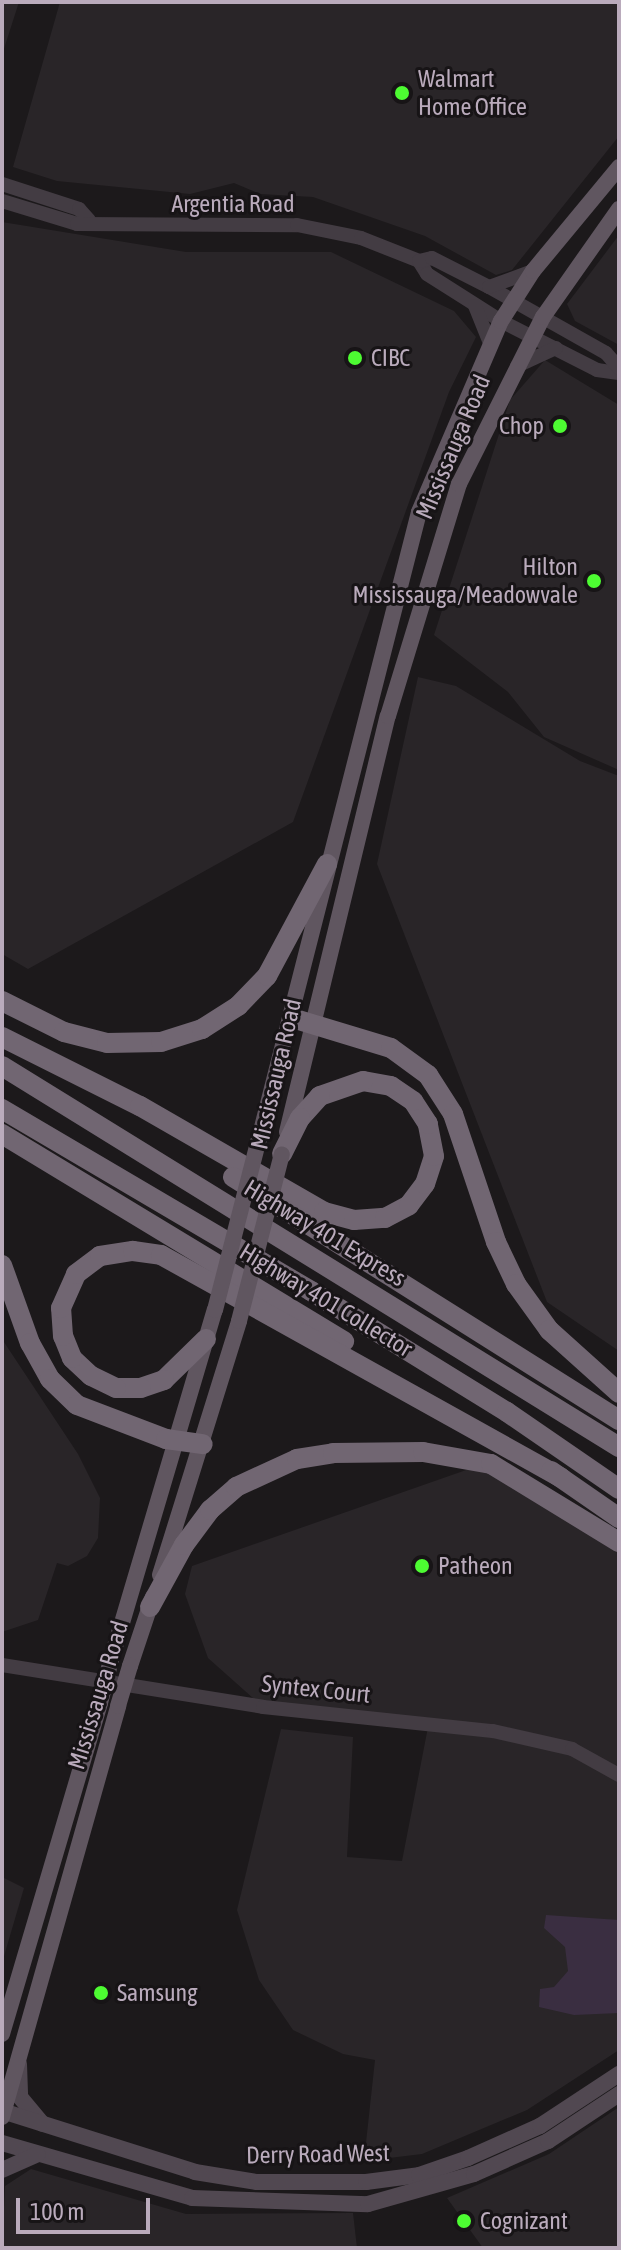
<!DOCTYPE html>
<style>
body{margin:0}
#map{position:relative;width:621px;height:2250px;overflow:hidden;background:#1c191b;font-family:"Asap Condensed",sans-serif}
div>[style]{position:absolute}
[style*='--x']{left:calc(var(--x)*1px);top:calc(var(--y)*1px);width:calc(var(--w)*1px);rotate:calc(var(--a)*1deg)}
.built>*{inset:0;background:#292528}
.water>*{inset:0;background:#3a2e41}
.tertiary>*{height:14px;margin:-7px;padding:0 7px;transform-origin:7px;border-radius:7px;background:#433c43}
.secondary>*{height:16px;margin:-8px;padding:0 8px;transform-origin:8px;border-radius:8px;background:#514851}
.primary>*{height:16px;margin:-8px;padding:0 8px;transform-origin:8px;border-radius:8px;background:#605660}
.motorway>*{height:20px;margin:-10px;padding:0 10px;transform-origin:10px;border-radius:10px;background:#716672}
.primary-bridge>*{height:16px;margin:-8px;padding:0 8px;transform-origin:8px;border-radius:8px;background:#605660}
.dots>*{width:22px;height:22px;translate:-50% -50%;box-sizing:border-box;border:4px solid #171416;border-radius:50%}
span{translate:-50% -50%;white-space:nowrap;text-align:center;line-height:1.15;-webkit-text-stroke:6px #171416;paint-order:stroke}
.poi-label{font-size:24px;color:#baabbc}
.left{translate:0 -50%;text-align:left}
.right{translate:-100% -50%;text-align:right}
.street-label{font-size:24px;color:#baabbc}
.frame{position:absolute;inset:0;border:4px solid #baabbc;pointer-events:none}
.scale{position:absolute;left:16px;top:2198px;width:134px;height:36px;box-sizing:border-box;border:4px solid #baabbc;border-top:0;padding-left:10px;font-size:24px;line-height:28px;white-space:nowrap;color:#baabbc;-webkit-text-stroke:6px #171416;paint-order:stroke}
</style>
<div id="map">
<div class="built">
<i style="clip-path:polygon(2px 2px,19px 2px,2px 55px)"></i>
<i style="clip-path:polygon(60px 2px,619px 2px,619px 136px,512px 270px,496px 275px,425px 236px,313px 197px,260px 194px,234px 183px,190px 194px,57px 181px,13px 167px)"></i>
<i style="clip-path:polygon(2px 222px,186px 252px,331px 252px,454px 311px,476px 337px,449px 392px,293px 822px,28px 969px,2px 954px)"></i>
<i style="clip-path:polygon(619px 235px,619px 345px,575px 321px,567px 304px)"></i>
<i style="clip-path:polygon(545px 360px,619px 405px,619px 770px,544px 737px,508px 692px,434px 635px,510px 400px)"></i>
<i style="clip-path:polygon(418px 677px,456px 686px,580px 761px,619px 776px,619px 1351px,547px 1302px,377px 864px)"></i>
<i style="clip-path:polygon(2px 1339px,78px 1454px,100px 1498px,98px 1538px,87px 1556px,68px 1566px,57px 1563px,38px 1620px,2px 1632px)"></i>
<i style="clip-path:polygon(489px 1462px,521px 1475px,619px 1553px,619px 2050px,527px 2110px,422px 2154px,364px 2161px,375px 2060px,343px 2054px,293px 2030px,259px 1980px,237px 1910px,281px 1729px,353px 1737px,347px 1857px,402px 1861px,429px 1722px,263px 1707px,208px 1658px,185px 1594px,192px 1566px)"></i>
<i style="clip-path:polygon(2px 1877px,24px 1888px,2px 1963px)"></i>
<i style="clip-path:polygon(619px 2107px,619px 2248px,483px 2248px,447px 2198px,549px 2154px)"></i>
<i style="clip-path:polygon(31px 2169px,186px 2214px,353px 2213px,357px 2248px,2px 2248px,5px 2186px)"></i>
</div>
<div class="water">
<i style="clip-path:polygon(546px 1915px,619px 1920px,619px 2013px,574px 2015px,539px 2007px,540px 1989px,554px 1987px,568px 1971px,565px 1947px,544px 1928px)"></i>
</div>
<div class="tertiary">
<i style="--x:2;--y:184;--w:81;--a:18"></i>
<i style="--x:79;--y:209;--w:15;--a:48"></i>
<i style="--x:2;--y:201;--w:78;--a:17"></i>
<i style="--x:77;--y:224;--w:220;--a:0.3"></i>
<i style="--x:297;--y:225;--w:65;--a:11.5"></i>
<i style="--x:361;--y:238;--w:62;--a:21.6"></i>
<i style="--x:419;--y:261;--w:15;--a:58"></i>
<i style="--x:427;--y:274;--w:88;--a:32.4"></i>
<i style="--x:501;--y:321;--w:108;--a:27"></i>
<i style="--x:597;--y:370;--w:22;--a:8"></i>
<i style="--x:419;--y:261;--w:13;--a:-13"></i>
<i style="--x:432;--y:258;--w:64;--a:27"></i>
<i style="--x:489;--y:287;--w:134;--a:29.4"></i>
<i style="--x:606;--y:353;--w:20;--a:49"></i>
<i style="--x:489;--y:287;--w:47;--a:-20"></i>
<i style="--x:475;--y:306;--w:40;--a:68"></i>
<i style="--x:517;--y:366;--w:43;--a:-24.8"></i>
<i style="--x:2;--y:1665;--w:264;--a:9.1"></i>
<i style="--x:263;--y:1707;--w:231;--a:6"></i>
<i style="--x:493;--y:1731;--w:81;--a:12.8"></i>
<i style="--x:572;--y:1749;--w:54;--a:29"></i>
</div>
<div class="secondary">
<i style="--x:19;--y:2064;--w:33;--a:88"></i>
<i style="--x:20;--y:2097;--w:35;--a:50"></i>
<i style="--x:2;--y:2111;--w:202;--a:17.5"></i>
<i style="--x:195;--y:2172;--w:63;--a:9.2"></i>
<i style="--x:257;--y:2182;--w:109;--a:0"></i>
<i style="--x:366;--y:2182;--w:53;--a:-7.5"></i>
<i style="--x:419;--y:2175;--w:52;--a:-19.1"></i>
<i style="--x:468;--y:2158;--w:79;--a:-24"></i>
<i style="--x:540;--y:2126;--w:95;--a:-33.4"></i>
<i style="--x:2;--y:2143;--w:198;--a:16.1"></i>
<i style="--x:192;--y:2198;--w:176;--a:2"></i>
<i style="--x:368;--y:2204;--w:110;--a:-15.8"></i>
<i style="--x:474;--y:2174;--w:81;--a:-24"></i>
<i style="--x:548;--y:2141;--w:85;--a:-33.5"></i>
<i style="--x:2;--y:2170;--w:39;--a:-24"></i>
</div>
<div class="primary">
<i style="--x:287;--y:1132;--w:428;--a:-76.4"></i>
<i style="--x:388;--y:716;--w:243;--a:-73"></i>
<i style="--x:459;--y:484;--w:187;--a:-63.3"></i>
<i style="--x:543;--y:317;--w:132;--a:-54.9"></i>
<i style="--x:259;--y:1139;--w:647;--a:-75.68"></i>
<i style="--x:419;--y:512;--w:208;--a:-66.8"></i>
<i style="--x:501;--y:321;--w:59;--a:-57.4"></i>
<i style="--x:533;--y:271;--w:135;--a:-50.4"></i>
<i style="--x:160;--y:1575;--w:266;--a:-72.7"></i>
<i style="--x:111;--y:1660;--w:365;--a:-73.5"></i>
<i style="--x:130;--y:1666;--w:73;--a:-71.6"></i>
<i style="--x:2;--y:2034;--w:345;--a:-73.5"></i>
<i style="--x:2;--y:2117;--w:427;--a:-74.2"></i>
</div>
<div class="motorway">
<i style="--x:2;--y:1001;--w:69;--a:26.6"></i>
<i style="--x:64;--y:1032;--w:44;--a:14.3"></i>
<i style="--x:107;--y:1043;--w:54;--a:-1.1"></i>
<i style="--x:161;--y:1042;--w:43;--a:-17.6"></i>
<i style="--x:202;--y:1029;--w:43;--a:-32.6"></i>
<i style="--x:238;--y:1006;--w:42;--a:-46"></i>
<i style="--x:267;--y:976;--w:127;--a:-61.8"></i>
<i style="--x:292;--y:1018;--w:103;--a:16.9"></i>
<i style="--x:391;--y:1048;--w:46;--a:36.1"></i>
<i style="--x:428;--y:1075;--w:46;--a:57.3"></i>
<i style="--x:453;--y:1114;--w:135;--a:71.4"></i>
<i style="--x:496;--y:1242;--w:47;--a:64.5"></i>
<i style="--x:516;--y:1284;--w:57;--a:54.3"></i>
<i style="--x:549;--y:1330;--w:94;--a:42"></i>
<i style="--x:2;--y:1037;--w:154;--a:26.6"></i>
<i style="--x:140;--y:1106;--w:212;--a:29.9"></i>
<i style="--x:324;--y:1212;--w:31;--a:15"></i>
<i style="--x:354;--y:1220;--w:31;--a:-4"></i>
<i style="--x:385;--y:1218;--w:27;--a:-28"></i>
<i style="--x:409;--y:1205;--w:26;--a:-53"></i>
<i style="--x:425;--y:1184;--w:29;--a:-72"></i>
<i style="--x:434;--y:1156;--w:33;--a:-101"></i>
<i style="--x:428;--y:1124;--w:27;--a:-123"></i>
<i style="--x:413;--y:1101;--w:27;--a:-146"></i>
<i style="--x:391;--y:1086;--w:28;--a:-170"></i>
<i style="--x:363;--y:1081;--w:46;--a:160.8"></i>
<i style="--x:320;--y:1096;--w:30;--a:132"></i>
<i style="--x:300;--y:1118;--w:40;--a:116.6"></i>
<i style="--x:2;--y:1066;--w:725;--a:31.7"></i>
<i style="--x:2;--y:1109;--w:359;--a:30.5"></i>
<i style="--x:311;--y:1291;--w:230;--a:31.7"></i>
<i style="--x:507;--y:1412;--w:136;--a:34.5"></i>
<i style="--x:2;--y:1134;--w:400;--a:31.2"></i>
<i style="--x:233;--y:1177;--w:456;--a:32.2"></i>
<i style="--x:2;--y:1265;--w:83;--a:70.3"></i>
<i style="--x:30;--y:1343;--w:41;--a:60.9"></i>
<i style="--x:50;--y:1379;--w:37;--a:44"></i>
<i style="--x:77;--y:1405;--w:95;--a:20.9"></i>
<i style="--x:166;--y:1439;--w:37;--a:8"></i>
<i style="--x:206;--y:1339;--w:59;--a:135.7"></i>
<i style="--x:164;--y:1380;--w:24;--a:161"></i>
<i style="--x:141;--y:1388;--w:25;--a:180"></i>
<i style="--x:116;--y:1388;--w:28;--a:-154"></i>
<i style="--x:91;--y:1376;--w:26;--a:-137"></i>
<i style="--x:72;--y:1358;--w:24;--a:-112"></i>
<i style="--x:63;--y:1336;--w:28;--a:-94"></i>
<i style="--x:61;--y:1308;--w:37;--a:-66"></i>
<i style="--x:76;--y:1274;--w:30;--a:-37"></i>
<i style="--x:100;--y:1256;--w:33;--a:-9"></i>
<i style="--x:133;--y:1251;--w:28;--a:8"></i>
<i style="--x:161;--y:1255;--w:458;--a:29.1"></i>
<i style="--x:551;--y:1471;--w:83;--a:34.7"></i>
<i style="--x:150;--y:1607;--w:71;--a:-61.3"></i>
<i style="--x:184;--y:1545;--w:44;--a:-53.4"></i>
<i style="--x:210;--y:1510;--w:35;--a:-41"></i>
<i style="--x:236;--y:1487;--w:67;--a:-24.7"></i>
<i style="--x:297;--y:1459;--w:36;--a:-9"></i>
<i style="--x:333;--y:1453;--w:90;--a:-0.6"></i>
<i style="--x:423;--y:1452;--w:69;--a:10"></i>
<i style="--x:491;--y:1464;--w:150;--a:31.4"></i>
</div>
<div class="primary-bridge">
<i style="--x:215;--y:1310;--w:177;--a:-75.6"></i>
<i style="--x:239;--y:1321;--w:172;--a:-75.6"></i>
<i style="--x:100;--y:1703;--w:44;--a:-75.7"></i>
<i style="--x:118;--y:1706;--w:42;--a:-73.3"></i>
</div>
<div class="dots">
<i style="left:402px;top:93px;background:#4dfb32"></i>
<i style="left:355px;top:358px;background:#4dfb32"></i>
<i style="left:560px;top:426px;background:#4dfb32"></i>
<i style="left:594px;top:581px;background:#4dfb32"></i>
<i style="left:422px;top:1566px;background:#4dfb32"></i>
<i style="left:101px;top:1993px;background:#4dfb32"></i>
<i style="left:464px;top:2221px;background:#4dfb32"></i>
</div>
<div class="poi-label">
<span class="left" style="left:418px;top:93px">Walmart<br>Home Office</span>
<span class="left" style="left:371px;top:358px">CIBC</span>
<span class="right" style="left:544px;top:426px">Chop</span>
<span class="right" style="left:578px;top:581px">Hilton<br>Mississauga/Meadowvale</span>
<span class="left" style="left:438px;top:1566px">Patheon</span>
<span class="left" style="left:117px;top:1993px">Samsung</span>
<span class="left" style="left:480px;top:2221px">Cognizant</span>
</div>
<div class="street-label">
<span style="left:233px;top:204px">Argentia Road</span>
<span style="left:453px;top:447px;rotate:-67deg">Mississauga Road</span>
<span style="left:276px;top:1074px;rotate:-77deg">Mississauga Road</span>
<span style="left:325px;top:1233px;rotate:31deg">Highway 401 Express</span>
<span style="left:326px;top:1300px;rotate:31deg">Highway 401 Collector</span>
<span style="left:316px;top:1689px;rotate:6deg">Syntex Court</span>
<span style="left:98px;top:1695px;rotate:-73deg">Mississauga Road</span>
<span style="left:318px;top:2154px;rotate:-1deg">Derry Road West</span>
</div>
<div class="frame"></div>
<div class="scale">100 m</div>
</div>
